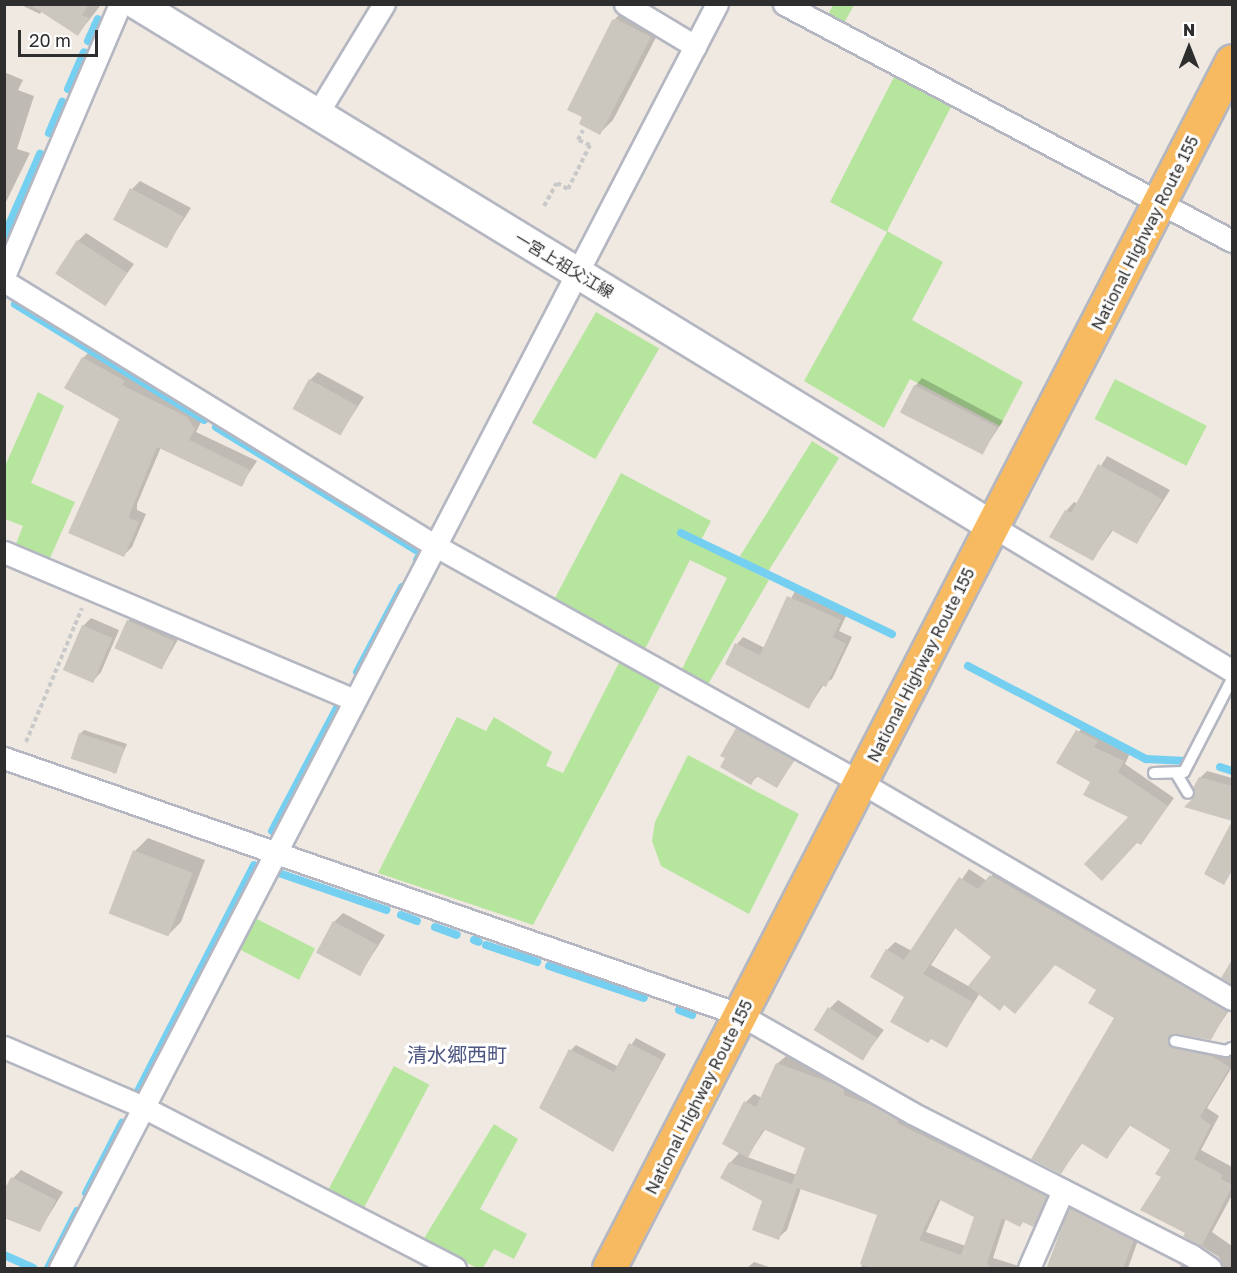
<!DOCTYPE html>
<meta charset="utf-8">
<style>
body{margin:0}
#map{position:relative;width:1237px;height:1273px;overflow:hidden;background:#efe9e1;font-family:"Golos Text","Noto Sans JP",sans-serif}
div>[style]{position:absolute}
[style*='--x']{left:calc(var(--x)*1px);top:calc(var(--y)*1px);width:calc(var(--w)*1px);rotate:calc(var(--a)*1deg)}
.green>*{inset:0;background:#b6e59e;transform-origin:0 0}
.shadow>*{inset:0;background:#0003}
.stream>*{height:8px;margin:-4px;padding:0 4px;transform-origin:4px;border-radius:4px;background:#75cff0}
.building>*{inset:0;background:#cbc7bf;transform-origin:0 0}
.path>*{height:4px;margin-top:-2px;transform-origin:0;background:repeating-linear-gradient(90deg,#c9c9c9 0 4.5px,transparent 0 7.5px)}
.roads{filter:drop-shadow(2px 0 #b4b7c1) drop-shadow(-2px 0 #b4b7c1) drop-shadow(0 2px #b4b7c1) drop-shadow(0 -2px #b4b7c1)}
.service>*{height:10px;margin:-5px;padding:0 5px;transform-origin:5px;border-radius:5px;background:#fff}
.minor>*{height:21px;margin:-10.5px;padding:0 10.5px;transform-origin:10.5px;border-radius:10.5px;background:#fff}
.secondary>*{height:30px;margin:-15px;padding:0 15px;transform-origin:15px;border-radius:15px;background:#fff}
.trunk>*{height:33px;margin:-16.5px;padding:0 16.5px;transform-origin:16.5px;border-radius:16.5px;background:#f8ba60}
span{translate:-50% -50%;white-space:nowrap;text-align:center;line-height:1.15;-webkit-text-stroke:6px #fff;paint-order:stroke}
.street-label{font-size:16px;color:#2e2e2e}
.quarter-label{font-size:20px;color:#4d5680}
.frame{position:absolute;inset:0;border:6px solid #2e2e2e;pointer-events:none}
.north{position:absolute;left:1159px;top:18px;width:60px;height:60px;-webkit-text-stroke:4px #fff;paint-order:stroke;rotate:0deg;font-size:16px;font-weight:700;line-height:24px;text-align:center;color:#2e2e2e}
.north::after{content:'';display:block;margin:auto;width:21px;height:27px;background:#2e2e2e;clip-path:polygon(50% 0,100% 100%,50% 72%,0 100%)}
.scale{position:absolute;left:18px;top:30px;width:80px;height:27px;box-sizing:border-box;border:3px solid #2e2e2e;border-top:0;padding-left:8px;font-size:18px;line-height:21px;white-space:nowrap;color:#2e2e2e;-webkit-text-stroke:4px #fff;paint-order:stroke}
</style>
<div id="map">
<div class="green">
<i style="clip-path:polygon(833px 5px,854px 5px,843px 25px,827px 17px)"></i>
<i style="clip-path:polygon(896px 73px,953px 103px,887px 231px,943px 262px,912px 320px,1023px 382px,1000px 426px,910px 379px,884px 428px,804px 381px,887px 232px,830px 202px)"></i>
<i style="left:596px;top:312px;width:73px;height:128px;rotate:30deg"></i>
<i style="left:1115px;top:379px;width:103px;height:45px;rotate:27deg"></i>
<i style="clip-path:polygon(38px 392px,64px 406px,31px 483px,75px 502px,50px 558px,16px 544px,23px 526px,5px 519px,5px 466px)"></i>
<i style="left:812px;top:441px;width:32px;height:136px;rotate:32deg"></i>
<i style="clip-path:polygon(621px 473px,711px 521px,699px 544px,769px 580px,707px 686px,681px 671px,727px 578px,690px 560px,645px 649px,555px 598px)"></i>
<i style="clip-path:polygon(622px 657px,663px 681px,533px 925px,378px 873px,457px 717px,486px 731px,494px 717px,552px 752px,546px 766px,563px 773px)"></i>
<i style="clip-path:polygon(688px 755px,799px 814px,749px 914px,661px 866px,652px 841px,655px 822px)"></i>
<i style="left:249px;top:915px;width:74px;height:35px;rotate:27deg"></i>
<i style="left:394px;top:1066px;width:40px;height:142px;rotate:28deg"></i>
<i style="clip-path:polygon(494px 1124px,518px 1139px,480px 1209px,527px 1234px,514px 1259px,494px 1249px,483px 1268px,477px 1268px,423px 1240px)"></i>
</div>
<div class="shadow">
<i style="clip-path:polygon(19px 4px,98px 4px,100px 6px,78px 34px,42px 11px,40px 14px)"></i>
<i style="clip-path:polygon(626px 8px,663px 24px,613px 120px,600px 133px,613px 21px)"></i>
<i style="clip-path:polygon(4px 72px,23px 80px,18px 90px,34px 96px,17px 149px,30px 153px,4px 206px)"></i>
<i style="clip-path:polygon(140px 181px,191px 208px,166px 247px,132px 189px)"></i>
<i style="clip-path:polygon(86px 233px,134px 264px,105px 304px,78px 241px)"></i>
<i style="clip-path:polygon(91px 350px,132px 373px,129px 376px,195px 409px,202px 420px,196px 432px,257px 461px,241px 485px,161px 447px,137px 504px,137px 510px,146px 514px,132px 547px,124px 555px,120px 418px,83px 358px)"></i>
<i style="clip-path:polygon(318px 372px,364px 397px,341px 433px,310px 380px)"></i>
<i style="clip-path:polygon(922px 378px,1003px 421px,983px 451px,915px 386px)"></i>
<i style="clip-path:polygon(1107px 456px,1170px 490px,1137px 542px,1113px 530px,1093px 559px,1066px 511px,1074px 502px,1078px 504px)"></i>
<i style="clip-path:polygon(795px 591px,847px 614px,839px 631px,852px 637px,832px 679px,824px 684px,809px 707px,737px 644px,743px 637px,765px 648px)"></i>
<i style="clip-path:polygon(135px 614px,181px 634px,162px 668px,128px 621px)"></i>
<i style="clip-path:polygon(91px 618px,119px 630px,101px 672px,93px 681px,83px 626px)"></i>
<i style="clip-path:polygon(746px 721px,801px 751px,777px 786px,758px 776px,751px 783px,722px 755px)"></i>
<i style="clip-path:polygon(1085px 723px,1104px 733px,1101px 739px,1130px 753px,1125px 764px,1174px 798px,1141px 843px,1131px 816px,1092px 781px,1058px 763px)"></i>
<i style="clip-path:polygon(84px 730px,127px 744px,114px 774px,80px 734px)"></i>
<i style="clip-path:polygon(1207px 771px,1232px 778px,1232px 820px,1196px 797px,1200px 778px)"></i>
<i style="clip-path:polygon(148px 838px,205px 860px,181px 922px,168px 935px,111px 913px,135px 851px)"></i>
<i style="clip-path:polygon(evenodd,1000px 867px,1232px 1006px,1210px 1039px,1176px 1032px,1182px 1040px,1220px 1048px,1232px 1055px,1232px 1067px,1207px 1108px,1219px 1116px,1201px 1150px,1232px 1167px,1232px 1195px,1212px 1232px,1232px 1246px,1231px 1268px,1224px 1268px,1219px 1257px,1185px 1236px,1187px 1232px,1163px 1177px,1173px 1149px,1131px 1124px,1107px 1157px,1083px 1142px,1060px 1173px,1116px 1018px,1098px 989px,1055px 964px,1005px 1004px,980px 993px,946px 1046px,906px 996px,887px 950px,895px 942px,912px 951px,969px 869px,987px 881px,1000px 867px,956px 927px,993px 957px,970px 987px,931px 965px,956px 927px)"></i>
<i style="clip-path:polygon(343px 913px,385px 935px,360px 974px,334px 922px)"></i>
<i style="clip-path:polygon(838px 1000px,884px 1030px,862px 1059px,830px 1008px)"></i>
<i style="clip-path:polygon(636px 1038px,666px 1054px,613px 1151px,571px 1050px,576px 1045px,617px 1066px)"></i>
<i style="clip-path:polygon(evenodd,786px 1056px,847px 1078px,1054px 1187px,1041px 1217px,1033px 1226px,1024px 1221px,1020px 1225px,1006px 1218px,993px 1258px,1025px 1268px,861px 1268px,878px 1214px,801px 1188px,787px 1230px,778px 1238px,764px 1200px,730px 1163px,740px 1152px,746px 1102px,754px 1094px,762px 1098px,777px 1064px,786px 1056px,766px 1128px,807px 1147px,797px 1175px,747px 1157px,766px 1128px,786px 1056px,941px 1199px,975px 1216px,966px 1246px,926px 1232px,941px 1199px)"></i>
<i style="clip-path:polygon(21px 1170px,63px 1192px,40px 1230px,13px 1178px)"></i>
<i style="clip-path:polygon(1078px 1201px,1141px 1232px,1128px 1268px,1048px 1268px,1070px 1209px)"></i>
<i style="clip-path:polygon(1189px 1256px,1211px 1268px,1179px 1268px)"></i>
<i style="clip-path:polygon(754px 1262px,772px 1268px,747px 1268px)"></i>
</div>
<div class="stream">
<i style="--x:88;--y:41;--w:24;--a:-66"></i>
<i style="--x:68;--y:89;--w:40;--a:-66.6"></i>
<i style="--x:49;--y:133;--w:34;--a:-67"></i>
<i style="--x:4;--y:236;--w:90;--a:-66.3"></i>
<i style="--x:15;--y:304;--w:222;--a:31.5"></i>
<i style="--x:216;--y:427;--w:241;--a:31.6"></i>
<i style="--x:421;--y:553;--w:8;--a:120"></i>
<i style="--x:681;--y:533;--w:234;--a:25.6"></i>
<i style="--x:968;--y:666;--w:201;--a:27.6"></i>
<i style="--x:1146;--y:759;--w:35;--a:3"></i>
<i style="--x:357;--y:672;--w:96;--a:-62.1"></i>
<i style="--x:1220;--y:767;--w:13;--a:18"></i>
<i style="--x:272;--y:831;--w:141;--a:-62.2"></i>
<i style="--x:273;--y:871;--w:120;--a:19"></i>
<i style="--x:401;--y:915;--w:17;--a:21"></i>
<i style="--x:435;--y:927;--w:23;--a:20"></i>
<i style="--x:474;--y:940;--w:5;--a:22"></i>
<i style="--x:486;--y:945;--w:54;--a:18.4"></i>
<i style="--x:549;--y:966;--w:100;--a:18.6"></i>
<i style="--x:679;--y:1010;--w:14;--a:21"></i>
<i style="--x:138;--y:1091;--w:254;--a:-62.8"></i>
<i style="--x:86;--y:1193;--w:79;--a:-62.8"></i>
<i style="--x:4;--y:1255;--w:32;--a:24"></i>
<i style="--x:48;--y:1268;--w:64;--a:-63"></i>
</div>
<div class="building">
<i style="clip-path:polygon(29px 4px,89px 4px,82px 15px,89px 18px,78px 36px)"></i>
<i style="clip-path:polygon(616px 19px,651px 37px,600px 135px,579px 124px,582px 117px,567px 110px,612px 20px)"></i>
<i style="left:130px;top:188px;width:61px;height:36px;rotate:28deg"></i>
<i style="left:77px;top:240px;width:60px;height:40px;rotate:33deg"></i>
<i style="clip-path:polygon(82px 357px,125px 381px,122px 385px,187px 417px,195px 429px,189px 440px,250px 470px,242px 487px,157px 447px,130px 513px,129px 518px,139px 522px,124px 557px,68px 533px,119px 419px,64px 388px)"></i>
<i style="left:309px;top:379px;width:55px;height:34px;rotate:29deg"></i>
<i style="left:914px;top:385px;width:93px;height:31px;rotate:27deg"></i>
<i style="clip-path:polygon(1098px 464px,1162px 499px,1137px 544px,1111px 530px,1093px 561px,1049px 537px,1065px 510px,1071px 513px)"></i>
<i style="clip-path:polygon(787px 596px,841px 620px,833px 637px,846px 644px,826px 687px,821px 685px,809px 709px,725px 664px,735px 643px,760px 655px)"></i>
<i style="left:127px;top:620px;width:52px;height:31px;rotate:24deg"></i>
<i style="left:82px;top:625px;width:33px;height:49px;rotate:23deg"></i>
<i style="clip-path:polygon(736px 728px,794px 760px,777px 788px,756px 776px,751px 785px,720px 767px,725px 758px,720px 756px)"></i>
<i style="clip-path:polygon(1076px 730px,1098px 741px,1094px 747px,1124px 761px,1118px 772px,1168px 806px,1141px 845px,1137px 843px,1102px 881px,1084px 864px,1128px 817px,1083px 795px,1090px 782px,1056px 763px)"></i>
<i style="left:79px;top:733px;width:48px;height:27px;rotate:18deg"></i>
<i style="clip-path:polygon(1199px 777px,1233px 786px,1233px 869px,1224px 885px,1204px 874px,1232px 821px,1184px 807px,1195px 796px,1193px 788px)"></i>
<i style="left:133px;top:850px;width:64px;height:68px;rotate:21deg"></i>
<i style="clip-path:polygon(990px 875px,1227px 1011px,1211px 1040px,1176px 1034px,1168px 1040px,1173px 1048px,1211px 1056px,1230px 1067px,1200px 1117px,1211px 1125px,1194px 1159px,1223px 1175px,1221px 1179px,1233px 1185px,1201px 1247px,1183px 1236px,1185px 1233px,1140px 1210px,1161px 1177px,1155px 1174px,1170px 1150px,1129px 1125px,1107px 1159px,1081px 1143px,1061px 1174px,1031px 1159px,1114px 1018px,1088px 1003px,1096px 990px,1055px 965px,1015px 1014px,1004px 1005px,1000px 1011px,968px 986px,991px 957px,955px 928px,923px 974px,973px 1002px,947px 1048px,931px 1039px,928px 1043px,890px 1022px,904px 997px,870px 977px,886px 949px,904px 960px,959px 877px,978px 889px)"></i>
<i style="left:333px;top:921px;width:50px;height:36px;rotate:28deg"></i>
<i style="clip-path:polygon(1233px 958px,1233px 985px,1221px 978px)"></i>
<i style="left:828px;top:1007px;width:58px;height:27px;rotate:32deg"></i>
<i style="clip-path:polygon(629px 1043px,662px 1060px,613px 1152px,539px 1108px,569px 1049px,614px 1072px)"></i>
<i style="clip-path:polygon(evenodd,776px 1063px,838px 1085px,844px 1089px,844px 1095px,874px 1106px,898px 1120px,897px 1123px,1047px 1196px,1033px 1227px,1023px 1222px,1020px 1227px,1002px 1218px,987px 1263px,991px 1269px,874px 1269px,860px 1264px,877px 1215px,797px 1188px,779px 1240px,752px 1230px,762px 1201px,720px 1178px,729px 1162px,792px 1184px,805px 1148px,763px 1129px,748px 1158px,722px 1144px,744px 1101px,756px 1107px,776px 1063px,938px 1199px,974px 1217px,961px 1255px,919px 1240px,938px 1199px)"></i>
<i style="clip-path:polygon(11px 1177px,56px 1200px,40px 1232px,4px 1218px,4px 1190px)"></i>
<i style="clip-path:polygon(1069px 1208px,1134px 1240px,1123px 1269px,1046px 1269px)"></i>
</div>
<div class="path">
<i style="--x:544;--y:206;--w:26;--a:-61"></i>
<i style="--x:557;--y:183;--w:13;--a:29"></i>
<i style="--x:568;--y:189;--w:49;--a:-63.4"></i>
<i style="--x:590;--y:145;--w:13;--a:-157"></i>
<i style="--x:578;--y:140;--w:11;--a:-63"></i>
<i style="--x:26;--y:742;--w:145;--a:-67.3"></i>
</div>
<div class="roads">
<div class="service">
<i style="--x:1154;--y:773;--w:30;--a:-2"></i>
<i style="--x:1184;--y:772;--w:105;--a:-62.7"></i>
<i style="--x:1176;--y:773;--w:23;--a:59"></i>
<i style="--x:1175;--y:1041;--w:52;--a:11.1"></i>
<i style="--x:1226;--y:1051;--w:7;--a:-27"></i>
</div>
<div class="minor">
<i style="--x:625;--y:4;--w:82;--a:31"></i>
<i style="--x:784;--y:4;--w:507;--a:27.88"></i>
<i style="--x:317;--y:114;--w:129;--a:-58.7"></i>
<i style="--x:4;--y:276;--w:296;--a:-66.9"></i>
<i style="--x:4;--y:281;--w:505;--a:31.55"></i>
<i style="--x:434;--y:545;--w:490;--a:29.1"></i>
<i style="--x:862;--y:783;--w:428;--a:30.3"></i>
<i style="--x:992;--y:526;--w:280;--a:31.1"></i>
<i style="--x:4;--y:552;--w:380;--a:22.9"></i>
<i style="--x:4;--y:758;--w:781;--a:19.22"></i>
<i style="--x:741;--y:1015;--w:197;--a:29.8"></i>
<i style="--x:912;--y:1113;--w:313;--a:27"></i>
<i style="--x:1191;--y:1255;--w:23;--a:34"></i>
<i style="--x:4;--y:1047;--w:151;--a:23.3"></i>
<i style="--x:143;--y:1107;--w:351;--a:27.3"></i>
<i style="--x:60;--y:1268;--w:1425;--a:-62.54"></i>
<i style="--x:1029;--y:1268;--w:85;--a:-66.4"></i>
</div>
<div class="secondary">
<i style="--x:137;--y:4;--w:1002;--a:31.41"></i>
</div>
<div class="trunk">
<i style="--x:609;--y:1268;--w:1358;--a:-62.7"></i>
</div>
</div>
<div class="street-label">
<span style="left:1145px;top:233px;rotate:-63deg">National Highway Route 155</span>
<span style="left:564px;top:265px;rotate:31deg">一宮上祖父江線</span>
<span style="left:921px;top:665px;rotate:-63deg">National Highway Route 155</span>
<span style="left:699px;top:1097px;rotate:-63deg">National Highway Route 155</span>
</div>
<div class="quarter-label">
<span style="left:457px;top:1054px">清水郷西町</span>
</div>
<div class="frame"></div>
<div class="north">N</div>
<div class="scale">20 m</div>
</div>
